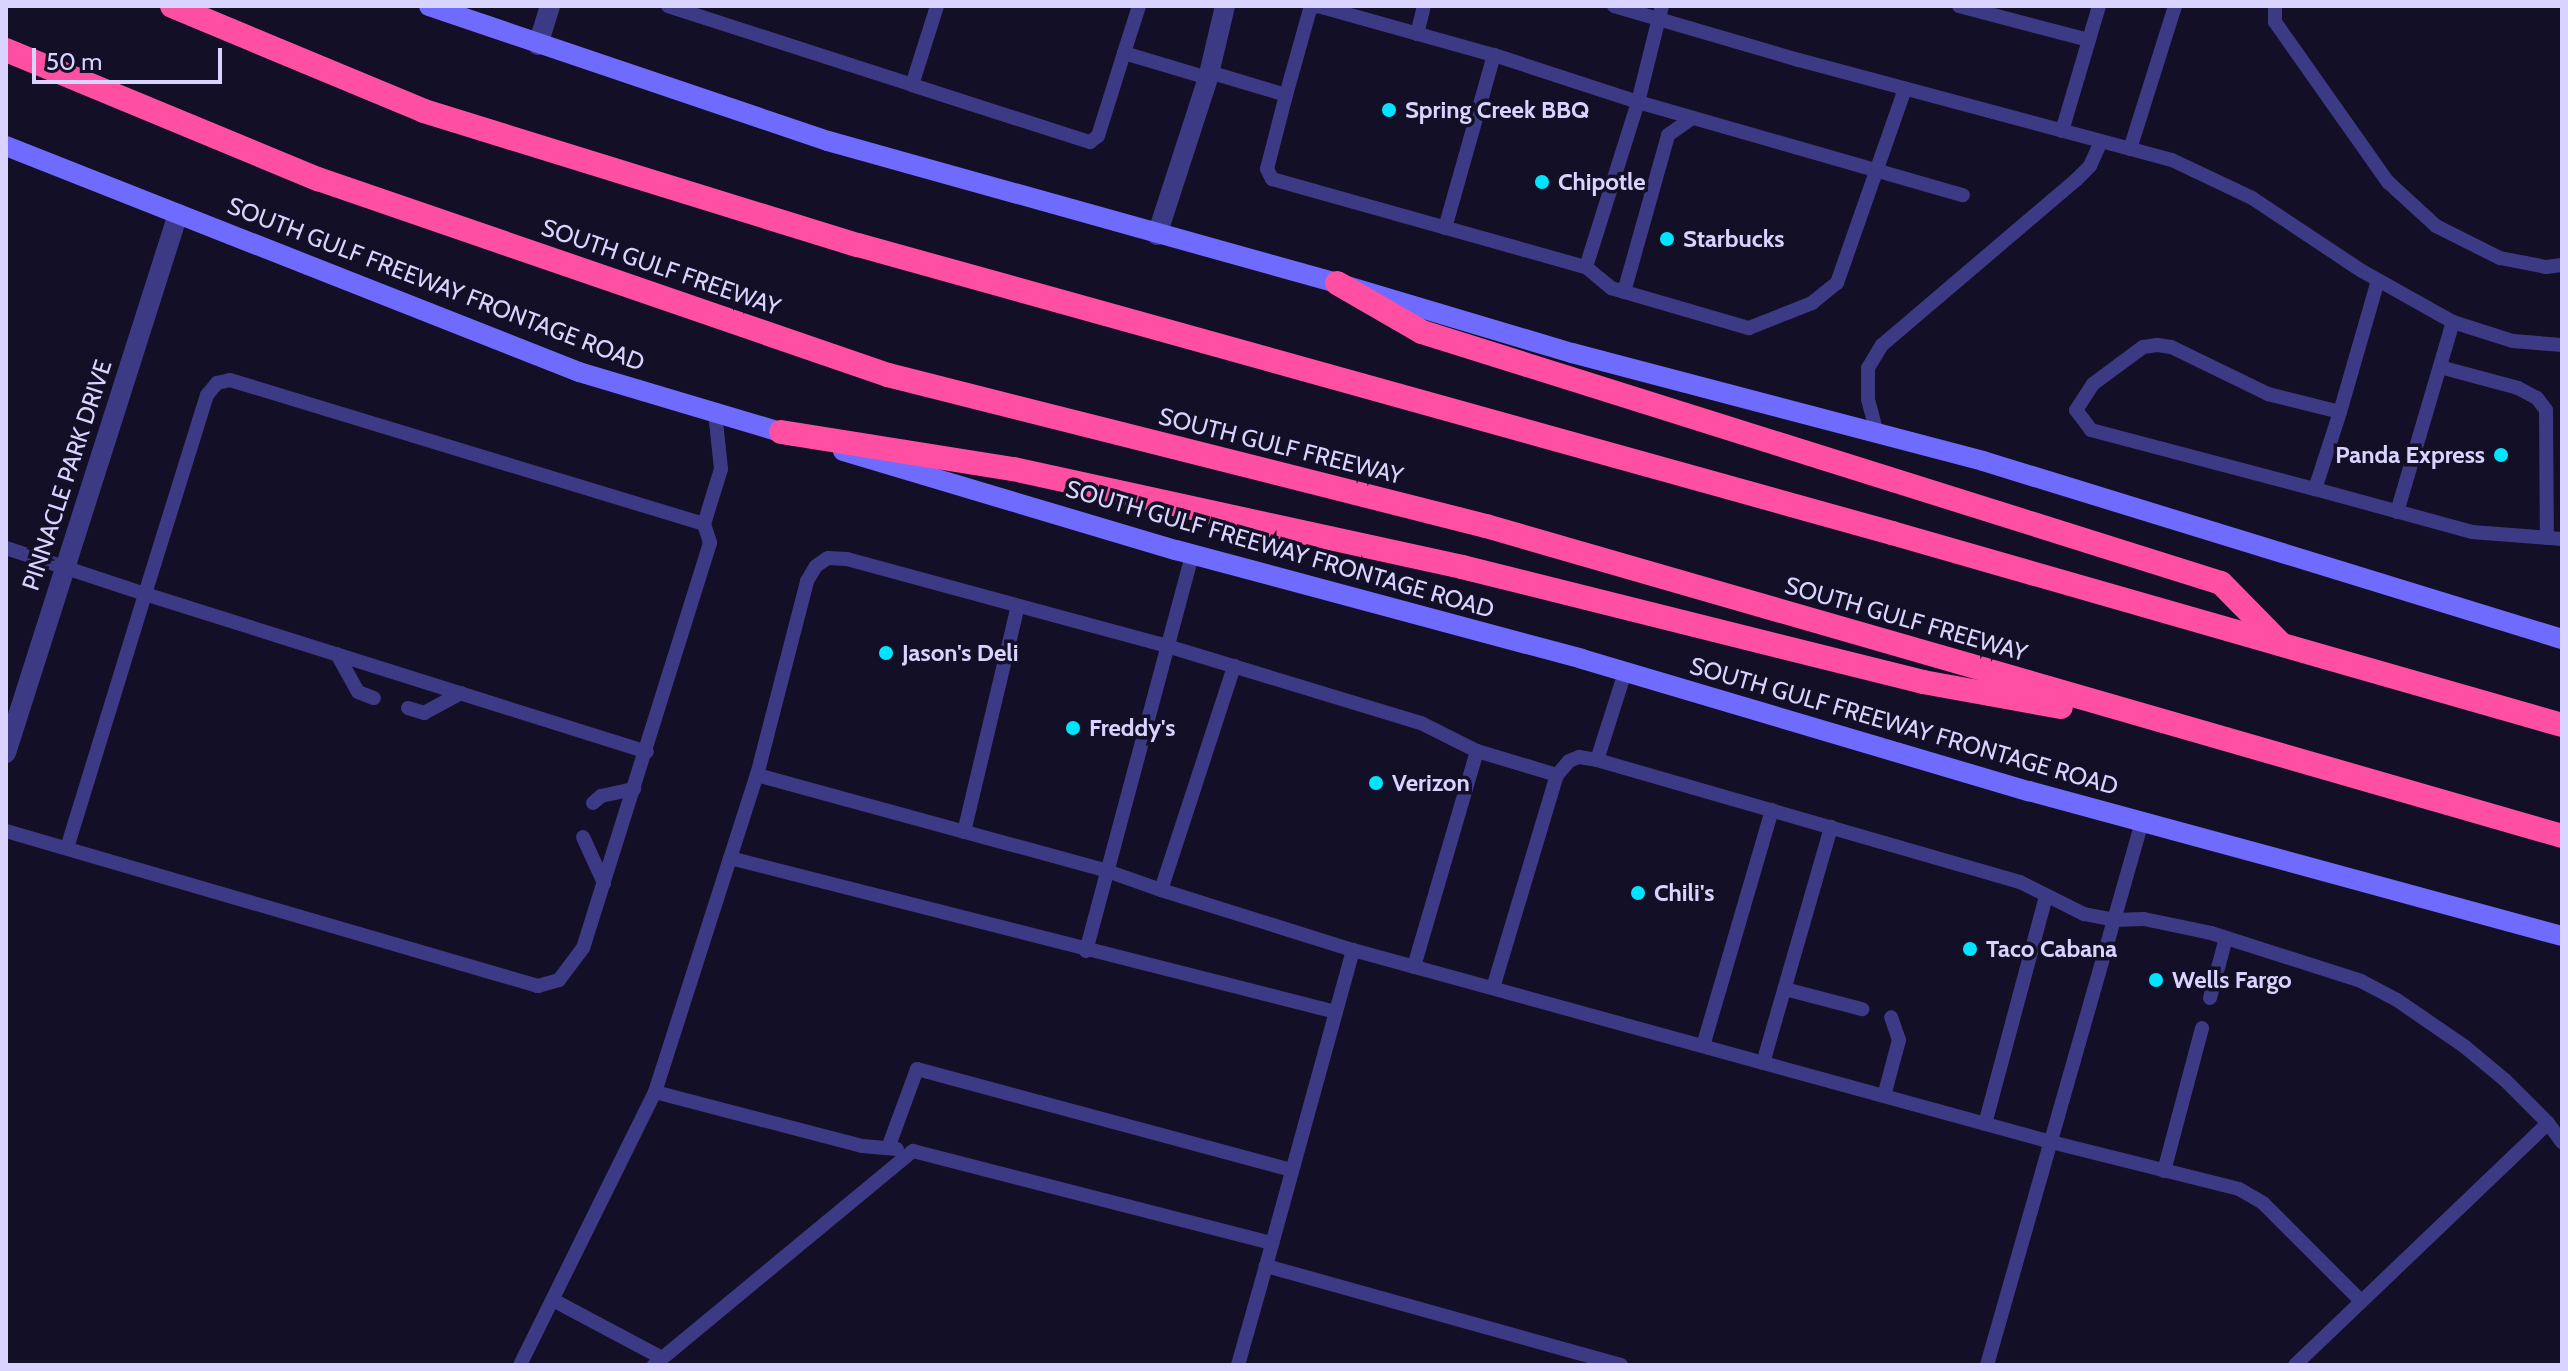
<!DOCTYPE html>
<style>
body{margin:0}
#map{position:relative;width:2568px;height:1371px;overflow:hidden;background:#130f26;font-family:Cabin,sans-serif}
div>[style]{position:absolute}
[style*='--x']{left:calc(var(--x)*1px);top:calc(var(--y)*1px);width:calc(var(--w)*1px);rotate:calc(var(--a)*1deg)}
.service>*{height:14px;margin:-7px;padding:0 7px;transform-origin:7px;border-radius:7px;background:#3d3a85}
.minor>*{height:20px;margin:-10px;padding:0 10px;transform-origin:10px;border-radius:10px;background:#3d3a85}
.secondary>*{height:20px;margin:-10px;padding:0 10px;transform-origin:10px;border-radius:10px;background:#6f6bff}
.motorway>*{height:24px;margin:-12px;padding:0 12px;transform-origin:12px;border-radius:12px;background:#ff4fa3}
.dots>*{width:22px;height:22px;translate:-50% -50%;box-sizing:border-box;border:4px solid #130f26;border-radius:50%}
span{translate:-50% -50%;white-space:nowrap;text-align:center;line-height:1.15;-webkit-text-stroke:7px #130f26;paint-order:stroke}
.poi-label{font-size:24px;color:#d9d4ff;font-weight:700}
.left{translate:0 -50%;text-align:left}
.right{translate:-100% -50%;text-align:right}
.street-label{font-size:24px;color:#d9d4ff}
.frame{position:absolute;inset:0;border:8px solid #d9d4ff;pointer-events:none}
.scale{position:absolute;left:32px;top:48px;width:190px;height:36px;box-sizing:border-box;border:4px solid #d9d4ff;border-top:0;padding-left:10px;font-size:24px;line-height:28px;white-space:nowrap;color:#d9d4ff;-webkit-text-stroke:6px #130f26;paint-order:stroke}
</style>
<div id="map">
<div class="service">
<i style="--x:668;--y:6;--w:256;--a:17.9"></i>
<i style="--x:912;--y:85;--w:83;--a:-72.4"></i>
<i style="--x:1139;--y:6;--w:49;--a:107.7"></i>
<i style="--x:1124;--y:53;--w:88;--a:16.6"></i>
<i style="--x:1318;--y:6;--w:183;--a:15.6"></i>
<i style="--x:1494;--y:55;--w:151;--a:18.1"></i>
<i style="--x:1638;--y:102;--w:99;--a:-76"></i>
<i style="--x:1614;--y:6;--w:193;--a:16.3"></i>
<i style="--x:1799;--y:60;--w:386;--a:15"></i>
<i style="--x:2172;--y:160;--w:89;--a:25.4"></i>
<i style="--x:2252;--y:198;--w:132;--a:33.6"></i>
<i style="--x:2362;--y:271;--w:104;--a:29.3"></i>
<i style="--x:2453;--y:322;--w:63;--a:17.6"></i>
<i style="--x:2513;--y:341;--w:49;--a:4.7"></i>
<i style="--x:1959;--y:6;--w:134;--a:14.7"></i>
<i style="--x:2275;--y:6;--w:16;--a:90"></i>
<i style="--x:2275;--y:22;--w:196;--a:54.8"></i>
<i style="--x:2388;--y:182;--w:65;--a:42.5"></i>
<i style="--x:2436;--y:226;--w:72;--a:26.6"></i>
<i style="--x:2500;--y:258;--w:47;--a:11.1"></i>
<i style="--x:2546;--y:267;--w:16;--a:-7"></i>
<i style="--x:1417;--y:34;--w:29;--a:-76"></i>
<i style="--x:1209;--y:72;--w:80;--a:16.6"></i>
<i style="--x:1286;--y:95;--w:89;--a:-74.4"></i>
<i style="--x:1310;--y:9;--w:8;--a:-23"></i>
<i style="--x:912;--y:85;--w:187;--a:17.8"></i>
<i style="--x:1090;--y:142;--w:10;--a:-37"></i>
<i style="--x:1098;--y:136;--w:87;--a:-72.6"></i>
<i style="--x:1286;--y:95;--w:76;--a:104.4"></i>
<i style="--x:1267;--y:169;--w:11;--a:63"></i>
<i style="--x:1272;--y:179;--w:326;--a:15.7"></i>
<i style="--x:1586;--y:267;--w:33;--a:40"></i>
<i style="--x:1611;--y:288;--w:144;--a:16.2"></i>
<i style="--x:1749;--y:328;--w:68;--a:-21.6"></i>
<i style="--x:1812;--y:303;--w:32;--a:-39"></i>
<i style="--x:1837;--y:283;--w:206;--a:-70.7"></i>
<i style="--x:2062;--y:131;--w:130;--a:-73.5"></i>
<i style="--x:2130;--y:149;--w:150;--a:-72.5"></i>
<i style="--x:1445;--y:228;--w:180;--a:-74.2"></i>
<i style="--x:1586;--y:267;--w:173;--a:-72.5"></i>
<i style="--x:1638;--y:102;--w:338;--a:16"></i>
<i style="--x:1624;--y:292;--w:163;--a:-74.3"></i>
<i style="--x:1668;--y:135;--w:29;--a:-35"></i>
<i style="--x:2440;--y:367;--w:81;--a:15.1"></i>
<i style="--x:2518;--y:388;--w:21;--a:28"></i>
<i style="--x:2537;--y:398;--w:15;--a:53"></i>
<i style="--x:2546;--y:410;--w:128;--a:89.6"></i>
<i style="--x:2340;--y:412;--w:74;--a:-166"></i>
<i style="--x:2268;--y:394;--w:108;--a:-154.1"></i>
<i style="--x:2171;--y:347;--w:14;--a:-172"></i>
<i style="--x:2157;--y:345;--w:14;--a:172"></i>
<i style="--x:2143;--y:347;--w:62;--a:143.5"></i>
<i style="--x:2093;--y:384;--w:31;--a:123"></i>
<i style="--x:2076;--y:410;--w:25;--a:53"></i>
<i style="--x:2091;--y:430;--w:232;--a:14.8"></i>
<i style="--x:2315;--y:489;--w:81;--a:-72"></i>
<i style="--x:2340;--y:412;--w:137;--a:-73.9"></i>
<i style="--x:1877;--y:433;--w:35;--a:-105"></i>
<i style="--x:1868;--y:399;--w:31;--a:-90"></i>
<i style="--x:1868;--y:368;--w:27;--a:-59"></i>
<i style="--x:1882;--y:345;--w:255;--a:-40.4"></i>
<i style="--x:2076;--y:180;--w:20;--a:-45"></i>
<i style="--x:2090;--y:166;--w:27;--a:-66"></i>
<i style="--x:2315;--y:489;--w:163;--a:15.3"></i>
<i style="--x:2472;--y:532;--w:90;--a:4.4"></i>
<i style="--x:2397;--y:512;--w:198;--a:-73.6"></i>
<i style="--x:704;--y:524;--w:58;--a:-72.8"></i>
<i style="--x:721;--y:469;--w:57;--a:-96"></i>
<i style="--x:6;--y:548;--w:146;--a:18.3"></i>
<i style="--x:145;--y:594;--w:208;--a:-72.7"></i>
<i style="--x:207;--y:395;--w:16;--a:-50"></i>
<i style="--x:217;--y:383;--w:13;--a:-13"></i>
<i style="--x:230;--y:380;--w:495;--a:16.9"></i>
<i style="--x:704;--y:524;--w:20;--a:72"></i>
<i style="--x:710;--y:543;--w:424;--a:107.4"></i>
<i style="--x:583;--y:948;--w:40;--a:127"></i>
<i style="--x:559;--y:980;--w:22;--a:164"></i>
<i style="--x:538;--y:986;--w:554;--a:-163.76"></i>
<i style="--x:337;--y:654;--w:43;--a:61.1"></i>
<i style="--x:358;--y:692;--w:17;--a:21"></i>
<i style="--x:408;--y:708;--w:17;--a:17"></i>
<i style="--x:424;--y:713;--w:42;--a:-28.4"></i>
<i style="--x:1477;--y:751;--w:84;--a:16.7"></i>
<i style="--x:1597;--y:760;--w:440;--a:16.1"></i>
<i style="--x:2020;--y:882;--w:72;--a:26.6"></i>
<i style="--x:2084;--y:914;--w:31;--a:11"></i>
<i style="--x:2114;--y:920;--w:30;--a:-2"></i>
<i style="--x:2144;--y:919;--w:68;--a:11.8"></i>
<i style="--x:2211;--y:933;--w:157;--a:17.7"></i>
<i style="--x:2361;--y:981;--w:41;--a:27.8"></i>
<i style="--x:2397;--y:1000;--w:81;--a:34.5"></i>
<i style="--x:2464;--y:1046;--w:53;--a:39.7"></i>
<i style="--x:2505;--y:1080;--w:61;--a:45"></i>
<i style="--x:2548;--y:1123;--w:24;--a:54"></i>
<i style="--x:757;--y:775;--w:200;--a:-75.5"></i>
<i style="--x:807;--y:581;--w:17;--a:-59"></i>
<i style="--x:816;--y:566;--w:14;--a:-34"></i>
<i style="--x:828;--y:558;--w:19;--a:3"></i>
<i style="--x:847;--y:559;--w:332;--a:15.2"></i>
<i style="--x:1167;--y:646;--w:265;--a:16.9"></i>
<i style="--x:1421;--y:723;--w:63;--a:26.6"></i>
<i style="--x:1477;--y:751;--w:225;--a:106.3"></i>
<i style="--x:593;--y:803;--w:11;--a:-41"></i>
<i style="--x:601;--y:796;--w:34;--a:-12"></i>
<i style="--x:964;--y:832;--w:232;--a:-76.6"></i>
<i style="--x:583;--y:837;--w:51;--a:65.5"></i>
<i style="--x:67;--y:848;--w:266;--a:-72.9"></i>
<i style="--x:145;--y:594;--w:526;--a:17.47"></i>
<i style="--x:730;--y:858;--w:625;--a:14.26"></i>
<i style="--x:1161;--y:890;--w:201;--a:17.4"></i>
<i style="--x:1086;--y:951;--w:410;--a:-75"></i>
<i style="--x:1493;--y:988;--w:222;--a:-73.3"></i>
<i style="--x:1557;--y:775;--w:18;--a:-49"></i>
<i style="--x:1569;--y:761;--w:11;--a:-22"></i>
<i style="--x:1579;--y:757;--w:18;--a:9"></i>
<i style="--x:1597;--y:760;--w:92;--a:-72.3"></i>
<i style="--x:1785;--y:989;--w:80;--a:14.6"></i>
<i style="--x:2210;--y:998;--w:62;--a:-75.1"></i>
<i style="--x:1703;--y:1046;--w:246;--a:-73.7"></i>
<i style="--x:1763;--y:1063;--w:246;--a:-73.9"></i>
<i style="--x:655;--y:1092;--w:214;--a:14.6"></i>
<i style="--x:862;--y:1146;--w:35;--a:5"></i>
<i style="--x:1884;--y:1096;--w:58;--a:-75"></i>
<i style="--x:1899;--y:1040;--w:24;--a:-109"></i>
<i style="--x:1985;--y:1124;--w:235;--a:-75"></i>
<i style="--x:888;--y:1148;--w:84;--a:-69.8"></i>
<i style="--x:917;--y:1069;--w:388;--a:15.1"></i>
<i style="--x:2164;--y:1171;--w:148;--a:-75.1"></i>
<i style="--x:553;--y:1300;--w:123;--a:28"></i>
<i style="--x:520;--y:1365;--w:305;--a:-63.7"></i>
<i style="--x:655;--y:1092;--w:333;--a:-72.2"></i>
<i style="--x:757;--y:775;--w:363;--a:15.3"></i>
<i style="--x:1107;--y:871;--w:57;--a:19.4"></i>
<i style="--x:1161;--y:890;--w:236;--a:-71.9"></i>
<i style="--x:654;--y:1365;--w:336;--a:-39.6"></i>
<i style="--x:913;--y:1151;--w:371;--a:14.4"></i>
<i style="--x:1238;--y:1365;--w:103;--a:-74.2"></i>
<i style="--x:1621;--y:1365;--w:369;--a:-164.4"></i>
<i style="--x:1266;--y:1266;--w:328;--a:-74.6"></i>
<i style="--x:1353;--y:950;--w:724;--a:15.38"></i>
<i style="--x:2051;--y:1142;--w:194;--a:14"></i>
<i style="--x:2239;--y:1189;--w:28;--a:30"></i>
<i style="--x:2263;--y:1203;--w:139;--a:45"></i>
<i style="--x:1987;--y:1365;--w:565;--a:-74.07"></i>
<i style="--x:2295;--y:1365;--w:350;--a:-43.7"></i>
</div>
<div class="minor">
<i style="--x:538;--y:45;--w:41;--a:-72.9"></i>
<i style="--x:1157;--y:235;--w:165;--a:-72"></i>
<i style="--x:1208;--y:78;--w:74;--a:-76.7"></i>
<i style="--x:6;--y:753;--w:566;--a:-72.3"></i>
</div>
<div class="secondary">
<i style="--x:429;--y:6;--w:421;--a:18.7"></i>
<i style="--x:828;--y:141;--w:528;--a:15.59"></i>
<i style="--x:1337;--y:283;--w:245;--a:16.6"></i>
<i style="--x:1572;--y:353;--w:425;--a:14.7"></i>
<i style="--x:1983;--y:461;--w:606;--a:17.09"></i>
<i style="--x:6;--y:146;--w:616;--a:21.53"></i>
<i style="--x:579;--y:372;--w:224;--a:16.6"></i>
<i style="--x:843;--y:451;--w:347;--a:16.6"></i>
<i style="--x:1176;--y:550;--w:420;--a:15"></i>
<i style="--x:1582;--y:659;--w:466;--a:16.5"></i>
<i style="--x:2029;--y:791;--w:552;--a:15.22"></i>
</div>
<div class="motorway">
<i style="--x:172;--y:6;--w:273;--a:22.6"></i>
<i style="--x:424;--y:111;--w:454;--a:17.2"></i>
<i style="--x:858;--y:245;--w:1073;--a:15.56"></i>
<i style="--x:1892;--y:533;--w:697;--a:15.99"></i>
<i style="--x:6;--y:50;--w:338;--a:22.5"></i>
<i style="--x:318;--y:179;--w:603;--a:18.98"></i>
<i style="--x:888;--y:375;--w:617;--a:14.17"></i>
<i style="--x:1486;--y:526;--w:1120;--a:16.07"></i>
<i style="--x:1337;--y:283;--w:98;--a:30"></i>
<i style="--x:1422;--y:332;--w:837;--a:17.44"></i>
<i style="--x:2221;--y:583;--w:86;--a:45.5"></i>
<i style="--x:781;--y:432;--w:235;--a:9.1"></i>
<i style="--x:1013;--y:469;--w:460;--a:12.3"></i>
<i style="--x:1462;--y:567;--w:475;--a:14"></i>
<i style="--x:1923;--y:682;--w:140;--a:10.3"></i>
</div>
<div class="dots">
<i style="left:1389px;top:110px;background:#00e5ff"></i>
<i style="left:1542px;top:182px;background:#00e5ff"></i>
<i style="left:1667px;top:239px;background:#00e5ff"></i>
<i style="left:2501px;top:455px;background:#00e5ff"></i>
<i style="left:886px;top:653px;background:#00e5ff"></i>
<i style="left:1073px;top:728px;background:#00e5ff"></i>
<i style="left:1376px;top:783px;background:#00e5ff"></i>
<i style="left:1638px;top:893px;background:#00e5ff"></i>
<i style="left:1970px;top:949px;background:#00e5ff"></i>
<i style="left:2156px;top:980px;background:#00e5ff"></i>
</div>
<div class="poi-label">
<span class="left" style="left:1405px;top:110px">Spring Creek BBQ</span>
<span class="left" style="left:1558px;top:182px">Chipotle</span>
<span class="left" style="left:1683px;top:239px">Starbucks</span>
<span class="right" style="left:2485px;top:455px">Panda Express</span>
<span class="left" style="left:902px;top:653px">Jason's Deli</span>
<span class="left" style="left:1089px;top:728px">Freddy's</span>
<span class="left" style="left:1392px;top:783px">Verizon</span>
<span class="left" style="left:1654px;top:893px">Chili's</span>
<span class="left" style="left:1986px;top:949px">Taco Cabana</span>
<span class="left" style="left:2172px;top:980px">Wells Fargo</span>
</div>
<div class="street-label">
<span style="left:661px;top:267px;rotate:19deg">SOUTH GULF FREEWAY</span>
<span style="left:436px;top:284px;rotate:21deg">SOUTH GULF FREEWAY FRONTAGE ROAD</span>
<span style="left:1281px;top:446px;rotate:14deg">SOUTH GULF FREEWAY</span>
<span style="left:67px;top:475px;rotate:-72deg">PINNACLE PARK DRIVE</span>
<span style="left:1280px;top:549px;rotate:16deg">SOUTH GULF FREEWAY FRONTAGE ROAD</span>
<span style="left:1906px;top:619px;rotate:16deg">SOUTH GULF FREEWAY</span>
<span style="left:1904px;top:726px;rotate:16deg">SOUTH GULF FREEWAY FRONTAGE ROAD</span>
</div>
<div class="frame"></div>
<div class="scale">50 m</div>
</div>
